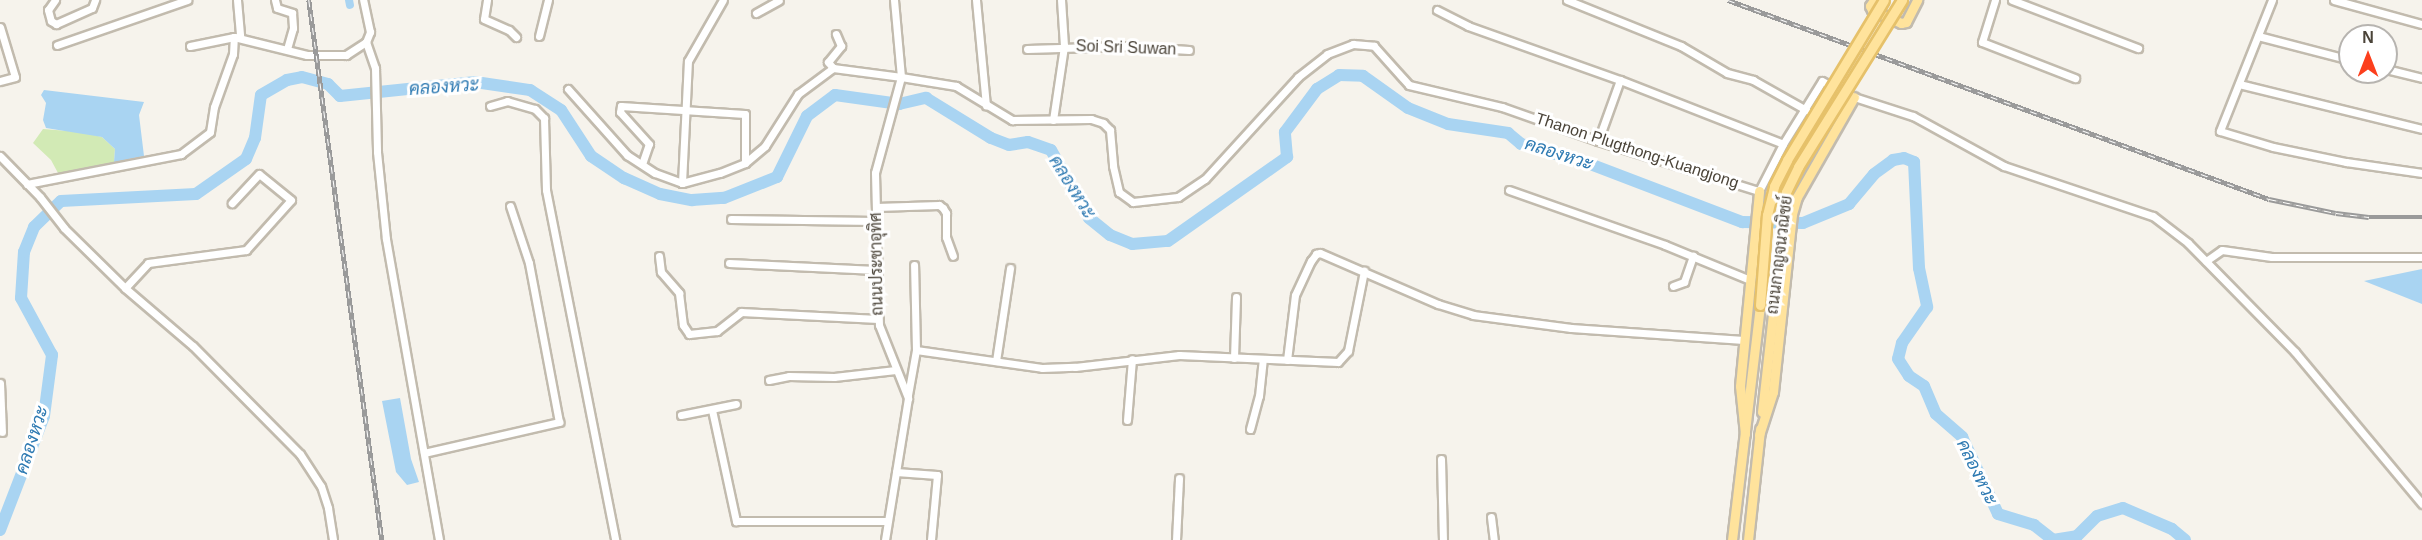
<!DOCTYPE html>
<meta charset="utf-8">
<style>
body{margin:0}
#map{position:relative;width:2422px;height:540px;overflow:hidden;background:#f6f3ec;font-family:Arial,Sarabun,sans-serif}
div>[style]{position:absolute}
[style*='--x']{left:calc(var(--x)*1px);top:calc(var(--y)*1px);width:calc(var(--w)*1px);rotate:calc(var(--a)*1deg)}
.green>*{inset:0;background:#d2eab5}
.water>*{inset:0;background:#a9d4f2}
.canal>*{height:8px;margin:-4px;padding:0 4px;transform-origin:4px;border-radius:4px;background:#a9d4f2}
.river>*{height:12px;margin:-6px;padding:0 6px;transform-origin:6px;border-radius:6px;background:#a9d4f2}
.roads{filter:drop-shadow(2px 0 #c2bbae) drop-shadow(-2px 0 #c2bbae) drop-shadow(0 2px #c2bbae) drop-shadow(0 -2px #c2bbae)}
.minor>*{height:7px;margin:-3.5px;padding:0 3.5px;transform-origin:3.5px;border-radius:3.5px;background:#fff}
.major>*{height:9px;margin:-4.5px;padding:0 4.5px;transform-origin:4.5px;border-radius:4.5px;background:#ffe39c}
.rail>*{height:4.5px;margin-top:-2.25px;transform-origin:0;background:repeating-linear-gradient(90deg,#fff 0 7px,#9a9a9a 0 14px);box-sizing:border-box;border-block:2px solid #9a9a9a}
.bridges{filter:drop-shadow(2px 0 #e6c16a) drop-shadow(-2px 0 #e6c16a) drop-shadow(0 2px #e6c16a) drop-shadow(0 -2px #e6c16a)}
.major-bridge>*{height:9px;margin:-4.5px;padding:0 4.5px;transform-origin:4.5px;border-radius:4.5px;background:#ffe39c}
span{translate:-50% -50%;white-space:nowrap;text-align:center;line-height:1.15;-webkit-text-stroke:6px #fff;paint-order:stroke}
.street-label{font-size:16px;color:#4b4439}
.water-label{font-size:18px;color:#2e7ab2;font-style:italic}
.north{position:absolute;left:2338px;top:24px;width:60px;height:60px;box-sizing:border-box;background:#fff;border:2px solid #b7b4b0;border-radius:50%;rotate:0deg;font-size:16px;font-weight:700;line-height:24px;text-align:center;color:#4b4439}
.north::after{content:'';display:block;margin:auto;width:21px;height:27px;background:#fc3f1d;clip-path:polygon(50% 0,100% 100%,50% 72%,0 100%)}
</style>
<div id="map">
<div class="green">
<i style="clip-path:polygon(43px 129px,81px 132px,102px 137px,115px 149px,114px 162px,58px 173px,51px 160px,33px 143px)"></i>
</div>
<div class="water">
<i style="clip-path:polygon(44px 90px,144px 102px,139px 115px,144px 156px,114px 162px,115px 149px,102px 137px,46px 128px,43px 120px,46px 103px,41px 95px)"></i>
<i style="clip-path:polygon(2422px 269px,2422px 304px,2364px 281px)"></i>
<i style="clip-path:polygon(400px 398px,411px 459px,419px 482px,407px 485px,396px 472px,382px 401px)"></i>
</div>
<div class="canal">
<i style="--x:349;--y:0;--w:5;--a:79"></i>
</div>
<div class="river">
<i style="--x:0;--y:530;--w:122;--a:-68.9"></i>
<i style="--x:44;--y:416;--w:62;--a:-82.5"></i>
<i style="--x:52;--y:355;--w:65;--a:-118.5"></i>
<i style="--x:21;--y:298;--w:46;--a:-86.3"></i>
<i style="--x:24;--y:252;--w:27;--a:-68"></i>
<i style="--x:34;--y:227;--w:37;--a:-44"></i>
<i style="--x:61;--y:201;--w:135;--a:-3"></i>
<i style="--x:196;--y:194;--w:61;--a:-35"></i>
<i style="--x:246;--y:159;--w:23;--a:-67"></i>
<i style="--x:255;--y:138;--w:43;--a:-82.1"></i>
<i style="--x:261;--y:95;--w:30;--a:-30"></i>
<i style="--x:287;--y:80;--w:15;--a:-11"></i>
<i style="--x:302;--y:77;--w:27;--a:15"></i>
<i style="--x:328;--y:84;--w:17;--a:45"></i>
<i style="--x:340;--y:96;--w:136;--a:-5.9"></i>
<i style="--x:475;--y:82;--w:56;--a:8.3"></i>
<i style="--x:530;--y:90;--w:37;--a:33"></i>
<i style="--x:561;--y:110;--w:55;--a:56.9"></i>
<i style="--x:591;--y:156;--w:40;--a:34"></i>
<i style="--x:624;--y:178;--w:39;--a:24"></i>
<i style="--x:660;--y:194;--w:33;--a:11"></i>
<i style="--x:692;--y:200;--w:32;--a:-4"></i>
<i style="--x:724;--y:198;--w:57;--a:-21.6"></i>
<i style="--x:777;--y:177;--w:68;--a:-63.8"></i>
<i style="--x:807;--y:116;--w:35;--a:-37"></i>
<i style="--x:835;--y:95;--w:65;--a:8"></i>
<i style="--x:899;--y:104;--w:28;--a:-13"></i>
<i style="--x:926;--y:98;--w:76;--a:31.6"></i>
<i style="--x:991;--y:138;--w:19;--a:21"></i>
<i style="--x:1009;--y:145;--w:19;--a:-9"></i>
<i style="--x:1028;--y:142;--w:24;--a:19"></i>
<i style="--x:1051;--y:150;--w:78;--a:60.8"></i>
<i style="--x:1089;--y:218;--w:27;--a:39"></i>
<i style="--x:1110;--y:235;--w:24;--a:22"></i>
<i style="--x:1132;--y:244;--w:36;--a:-5"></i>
<i style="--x:1168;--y:241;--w:146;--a:-35.2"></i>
<i style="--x:1287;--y:157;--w:25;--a:-95"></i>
<i style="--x:1285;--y:132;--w:54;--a:-53.3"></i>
<i style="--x:1317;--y:89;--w:26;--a:-32"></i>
<i style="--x:1339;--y:75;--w:24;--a:2"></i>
<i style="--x:1363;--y:76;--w:55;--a:35.4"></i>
<i style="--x:1408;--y:108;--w:43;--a:21.8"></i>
<i style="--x:1448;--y:124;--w:61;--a:8.5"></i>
<i style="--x:1508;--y:133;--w:17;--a:40"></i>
<i style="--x:1521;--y:144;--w:72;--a:16.2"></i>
<i style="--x:1590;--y:164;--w:163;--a:20.9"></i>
<i style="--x:1742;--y:222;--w:61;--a:0.9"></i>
<i style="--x:1803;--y:223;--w:50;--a:-22.4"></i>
<i style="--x:1849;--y:204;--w:39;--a:-50"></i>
<i style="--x:1874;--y:174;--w:24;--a:-36"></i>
<i style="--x:1893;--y:160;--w:11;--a:-10"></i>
<i style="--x:1904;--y:158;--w:11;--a:22"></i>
<i style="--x:1914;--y:162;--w:106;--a:87.3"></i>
<i style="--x:1919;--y:268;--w:40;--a:78"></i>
<i style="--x:1927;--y:307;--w:44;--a:124.8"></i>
<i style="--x:1902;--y:343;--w:16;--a:104"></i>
<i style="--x:1898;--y:359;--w:20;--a:57"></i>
<i style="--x:1909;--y:376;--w:18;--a:34"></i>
<i style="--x:1924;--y:386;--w:30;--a:67"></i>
<i style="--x:1936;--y:414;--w:35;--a:41"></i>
<i style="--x:1962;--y:437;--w:85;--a:64.9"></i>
<i style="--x:1998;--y:514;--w:38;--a:17"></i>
<i style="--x:2034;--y:525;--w:24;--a:38"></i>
<i style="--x:2053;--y:540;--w:24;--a:-9"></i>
<i style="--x:2077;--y:536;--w:28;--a:-45"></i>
<i style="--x:2097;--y:516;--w:27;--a:-17"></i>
<i style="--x:2123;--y:508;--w:53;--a:23.2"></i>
<i style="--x:2172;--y:529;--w:17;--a:40"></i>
</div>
<div class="roads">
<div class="minor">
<i style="--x:55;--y:0;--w:12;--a:125"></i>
<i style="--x:48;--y:10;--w:11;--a:75"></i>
<i style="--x:51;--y:21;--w:6;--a:31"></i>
<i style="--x:56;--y:24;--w:39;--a:-24"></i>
<i style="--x:92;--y:8;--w:9;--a:-69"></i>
<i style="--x:237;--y:0;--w:38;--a:85"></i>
<i style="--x:275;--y:0;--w:8;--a:76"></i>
<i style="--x:277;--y:8;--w:16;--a:18"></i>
<i style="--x:292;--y:13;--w:15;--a:86"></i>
<i style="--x:293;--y:28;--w:22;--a:106"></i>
<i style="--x:487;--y:0;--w:19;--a:99"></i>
<i style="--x:484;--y:19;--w:27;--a:24"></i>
<i style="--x:509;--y:30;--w:10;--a:45"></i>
<i style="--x:894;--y:0;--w:77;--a:84.8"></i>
<i style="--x:901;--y:77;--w:56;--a:9.3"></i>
<i style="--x:956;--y:86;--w:66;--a:31.3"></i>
<i style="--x:1012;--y:120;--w:79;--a:-0.7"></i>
<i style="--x:1091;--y:119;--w:13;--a:18"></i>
<i style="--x:1103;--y:123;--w:10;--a:45"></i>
<i style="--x:1110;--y:130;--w:36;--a:85"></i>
<i style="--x:1113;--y:166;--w:27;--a:77"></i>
<i style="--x:1119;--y:192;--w:17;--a:36"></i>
<i style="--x:1133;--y:202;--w:45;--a:-6.3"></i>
<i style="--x:1178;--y:197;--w:32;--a:-34"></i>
<i style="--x:1205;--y:179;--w:138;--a:-47.6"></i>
<i style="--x:1298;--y:77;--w:37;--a:-38"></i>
<i style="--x:1327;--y:54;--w:28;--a:-21"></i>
<i style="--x:1353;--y:44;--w:21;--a:5"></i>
<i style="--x:1374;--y:46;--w:52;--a:48.1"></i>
<i style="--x:1409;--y:85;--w:96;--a:13.3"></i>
<i style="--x:1502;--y:107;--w:102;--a:19.5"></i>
<i style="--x:1598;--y:141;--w:169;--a:17.3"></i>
<i style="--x:1759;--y:191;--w:53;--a:-62.9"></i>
<i style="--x:1783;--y:144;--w:74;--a:-58.2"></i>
<i style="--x:1822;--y:81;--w:36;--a:27"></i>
<i style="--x:1854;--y:97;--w:62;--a:17.9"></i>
<i style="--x:1913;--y:116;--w:104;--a:28.8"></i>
<i style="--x:2004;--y:166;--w:157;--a:18.6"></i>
<i style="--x:2153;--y:216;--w:44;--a:37.6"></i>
<i style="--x:2188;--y:243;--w:153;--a:45.5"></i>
<i style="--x:2295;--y:352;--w:198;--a:50.1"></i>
<i style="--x:976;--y:0;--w:106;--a:84.6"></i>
<i style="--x:1567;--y:0;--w:123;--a:22"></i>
<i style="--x:1681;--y:46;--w:53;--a:30.4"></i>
<i style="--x:1727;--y:73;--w:27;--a:15"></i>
<i style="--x:1753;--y:80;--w:61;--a:29.5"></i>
<i style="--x:1995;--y:0;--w:44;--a:107.2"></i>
<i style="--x:1982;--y:42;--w:100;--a:21.2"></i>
<i style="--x:2012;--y:0;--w:135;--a:20.9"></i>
<i style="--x:2272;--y:0;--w:141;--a:111.7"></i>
<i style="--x:2220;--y:131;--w:55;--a:16.8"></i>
<i style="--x:2273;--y:147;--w:75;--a:11.6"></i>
<i style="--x:2346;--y:162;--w:77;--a:8.2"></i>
<i style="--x:2334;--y:0;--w:91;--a:15.3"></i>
<i style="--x:1437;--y:10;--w:35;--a:27"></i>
<i style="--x:1468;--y:26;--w:161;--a:19.6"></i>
<i style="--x:1620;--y:80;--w:175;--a:21.4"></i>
<i style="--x:756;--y:13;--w:26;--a:-29"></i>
<i style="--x:0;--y:27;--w:52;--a:73.3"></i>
<i style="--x:15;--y:77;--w:16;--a:165"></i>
<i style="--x:539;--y:36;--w:37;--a:-76"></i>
<i style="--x:2258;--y:36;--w:95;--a:14.6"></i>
<i style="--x:366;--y:42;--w:28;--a:71"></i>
<i style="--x:375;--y:68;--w:84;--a:88.6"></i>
<i style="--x:377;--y:152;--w:87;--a:84.1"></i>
<i style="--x:386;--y:239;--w:306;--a:80"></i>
<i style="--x:57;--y:45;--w:138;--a:-19.1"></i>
<i style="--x:190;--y:46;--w:45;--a:-11.6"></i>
<i style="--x:1027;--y:49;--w:99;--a:-1.7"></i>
<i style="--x:1126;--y:46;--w:63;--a:3.6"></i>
<i style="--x:833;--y:68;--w:8;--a:-130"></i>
<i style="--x:828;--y:62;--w:21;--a:-51"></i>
<i style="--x:841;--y:46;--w:13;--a:-113"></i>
<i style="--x:2386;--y:69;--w:37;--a:14"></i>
<i style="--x:2239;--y:84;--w:188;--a:13.8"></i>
<i style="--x:568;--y:89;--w:89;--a:48.2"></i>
<i style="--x:627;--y:155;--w:33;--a:33"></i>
<i style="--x:655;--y:173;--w:29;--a:20"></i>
<i style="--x:682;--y:183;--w:39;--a:-15"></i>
<i style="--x:720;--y:173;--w:27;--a:-22"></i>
<i style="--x:745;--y:163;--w:26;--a:-40"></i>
<i style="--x:765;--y:146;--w:62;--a:-57.6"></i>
<i style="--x:798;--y:94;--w:44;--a:-36.6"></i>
<i style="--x:833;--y:68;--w:69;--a:7.5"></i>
<i style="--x:901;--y:77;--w:99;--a:105.2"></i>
<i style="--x:875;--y:173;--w:152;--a:88.5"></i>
<i style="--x:879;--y:325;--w:79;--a:68.3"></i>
<i style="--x:908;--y:398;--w:144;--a:99.2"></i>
<i style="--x:490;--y:106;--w:18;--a:-16"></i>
<i style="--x:507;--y:101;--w:29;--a:16"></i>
<i style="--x:535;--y:109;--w:13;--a:45"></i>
<i style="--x:544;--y:118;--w:72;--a:88.4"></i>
<i style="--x:546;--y:190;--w:357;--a:78.8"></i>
<i style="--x:1053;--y:120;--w:75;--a:-81.5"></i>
<i style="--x:1064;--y:46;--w:46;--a:-93.7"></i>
<i style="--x:1598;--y:141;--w:65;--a:-70.2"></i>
<i style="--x:0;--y:156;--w:57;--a:45.7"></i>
<i style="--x:40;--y:197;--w:39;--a:52"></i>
<i style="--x:64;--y:228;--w:86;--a:44.5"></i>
<i style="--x:125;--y:288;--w:89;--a:40.5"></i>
<i style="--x:193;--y:346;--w:152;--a:45.3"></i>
<i style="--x:300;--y:454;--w:38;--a:57"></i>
<i style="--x:321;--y:486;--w:23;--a:72"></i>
<i style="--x:328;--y:508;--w:32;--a:81"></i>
<i style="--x:642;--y:164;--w:21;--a:-71"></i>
<i style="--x:649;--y:144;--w:43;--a:-132.2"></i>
<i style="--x:620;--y:112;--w:6;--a:-81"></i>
<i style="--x:621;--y:106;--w:124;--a:3.7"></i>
<i style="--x:745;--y:114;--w:49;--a:90"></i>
<i style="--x:682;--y:183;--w:122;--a:-87.2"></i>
<i style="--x:688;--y:61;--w:70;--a:-60.2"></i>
<i style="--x:27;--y:184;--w:157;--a:-11"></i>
<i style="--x:181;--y:154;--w:36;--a:-37"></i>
<i style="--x:210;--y:132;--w:25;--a:-81"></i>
<i style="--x:214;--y:107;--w:56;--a:-70.3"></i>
<i style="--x:233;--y:54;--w:17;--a:-87"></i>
<i style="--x:234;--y:37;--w:75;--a:13.9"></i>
<i style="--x:307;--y:55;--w:39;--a:0"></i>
<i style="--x:346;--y:55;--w:24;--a:-33"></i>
<i style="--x:366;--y:42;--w:11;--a:-68"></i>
<i style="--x:370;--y:32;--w:33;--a:-102"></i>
<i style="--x:1509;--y:190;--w:165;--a:19.4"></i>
<i style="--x:1665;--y:245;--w:92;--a:22.4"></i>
<i style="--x:876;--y:207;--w:63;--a:-1.8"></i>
<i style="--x:939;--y:205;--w:5;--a:37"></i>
<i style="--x:943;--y:208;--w:6;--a:59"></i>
<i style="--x:946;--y:213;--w:24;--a:90"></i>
<i style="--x:946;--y:237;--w:20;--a:70"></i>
<i style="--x:731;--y:219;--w:144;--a:0.8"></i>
<i style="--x:659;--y:256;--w:16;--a:83"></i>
<i style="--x:661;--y:272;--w:28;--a:49"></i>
<i style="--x:679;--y:293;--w:32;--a:83"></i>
<i style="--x:683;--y:325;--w:11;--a:56"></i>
<i style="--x:689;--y:334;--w:28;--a:-6"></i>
<i style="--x:717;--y:331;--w:31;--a:-38"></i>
<i style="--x:741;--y:312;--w:137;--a:2.9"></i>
<i style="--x:2206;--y:261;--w:19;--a:-35"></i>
<i style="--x:2222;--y:250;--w:50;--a:8"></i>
<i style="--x:2272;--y:257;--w:150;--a:0"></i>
<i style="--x:729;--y:263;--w:147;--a:2.7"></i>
<i style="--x:1673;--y:286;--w:12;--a:-20"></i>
<i style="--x:1684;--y:282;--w:28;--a:-71"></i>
<i style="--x:125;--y:288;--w:34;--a:-47"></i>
<i style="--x:148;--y:263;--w:99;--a:-7.6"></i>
<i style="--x:246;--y:250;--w:67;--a:-48"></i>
<i style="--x:291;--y:200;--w:41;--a:-140.9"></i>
<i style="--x:259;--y:174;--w:40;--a:133"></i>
<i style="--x:916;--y:350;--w:127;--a:8.1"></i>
<i style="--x:1042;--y:368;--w:33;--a:-2"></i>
<i style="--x:1075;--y:367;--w:105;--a:-6.6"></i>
<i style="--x:1179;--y:355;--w:159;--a:2.5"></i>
<i style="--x:1338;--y:362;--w:15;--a:-48"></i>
<i style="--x:1348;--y:351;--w:82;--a:-78.7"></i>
<i style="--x:1234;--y:358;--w:61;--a:-88.1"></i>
<i style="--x:1287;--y:360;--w:65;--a:-83"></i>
<i style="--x:1295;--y:295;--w:38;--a:-65"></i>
<i style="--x:1311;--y:261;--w:9;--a:-54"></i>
<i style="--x:1316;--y:254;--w:4;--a:-14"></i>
<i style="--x:1320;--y:253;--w:129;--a:23.4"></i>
<i style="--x:1438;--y:304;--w:37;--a:17"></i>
<i style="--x:1473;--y:315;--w:99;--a:7.6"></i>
<i style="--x:1571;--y:328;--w:173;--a:4"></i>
<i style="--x:996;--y:361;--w:94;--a:-81.4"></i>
<i style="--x:769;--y:380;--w:20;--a:-11"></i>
<i style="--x:789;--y:376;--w:45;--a:1.3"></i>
<i style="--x:834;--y:377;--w:62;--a:-6.4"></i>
<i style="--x:0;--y:383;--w:49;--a:87.7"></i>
<i style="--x:908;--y:395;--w:46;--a:-79.9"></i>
<i style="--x:916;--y:350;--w:85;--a:-91.3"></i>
<i style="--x:712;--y:410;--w:114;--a:77.8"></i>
<i style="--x:736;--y:521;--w:151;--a:0"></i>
<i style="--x:681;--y:415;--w:56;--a:-11.3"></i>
<i style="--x:1127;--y:420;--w:61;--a:-85.3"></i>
<i style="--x:1250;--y:429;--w:34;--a:-75"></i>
<i style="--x:1259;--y:396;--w:37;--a:-84"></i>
<i style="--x:424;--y:453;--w:139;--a:-12.9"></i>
<i style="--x:559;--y:422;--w:162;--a:-100.7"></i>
<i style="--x:529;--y:263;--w:60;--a:-108.4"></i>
<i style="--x:1441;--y:459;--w:81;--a:88.6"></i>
<i style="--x:896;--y:472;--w:41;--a:4.2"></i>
<i style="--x:937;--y:475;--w:65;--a:95.3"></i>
<i style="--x:1491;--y:517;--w:23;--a:83"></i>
<i style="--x:1176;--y:540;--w:62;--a:-87.2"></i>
</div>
<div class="major">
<i style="--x:1874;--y:0;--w:7;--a:124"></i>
<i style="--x:1870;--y:6;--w:4;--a:63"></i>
<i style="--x:1872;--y:10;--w:32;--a:24"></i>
<i style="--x:1901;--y:23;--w:5;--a:-11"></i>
<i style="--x:1906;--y:22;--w:25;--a:-63"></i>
<i style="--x:1762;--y:412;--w:108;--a:-83.6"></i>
<i style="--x:1745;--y:434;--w:48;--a:-95.9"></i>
<i style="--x:1740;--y:386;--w:196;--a:-84.4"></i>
<i style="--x:1759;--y:435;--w:45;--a:-72"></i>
<i style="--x:1773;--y:392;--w:179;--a:-83.9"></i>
<i style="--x:1792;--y:214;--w:18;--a:-74"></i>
<i style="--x:1797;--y:197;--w:115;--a:-60.3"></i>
<i style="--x:1732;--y:540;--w:237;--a:-83.2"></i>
<i style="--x:1748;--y:540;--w:112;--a:-83.8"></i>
</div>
</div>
<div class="rail">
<i style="--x:309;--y:0;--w:545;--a:82.3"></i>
<i style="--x:1728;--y:0;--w:576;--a:20.2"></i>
<i style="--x:2269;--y:199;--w:68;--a:11.8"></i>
<i style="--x:2336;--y:213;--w:33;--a:7"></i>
<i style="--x:2369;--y:217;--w:53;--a:0"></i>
</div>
<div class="bridges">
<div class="major-bridge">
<i style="--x:1760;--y:305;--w:90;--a:-85.6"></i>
<i style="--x:1767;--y:215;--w:30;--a:-76"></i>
<i style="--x:1774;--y:186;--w:29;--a:-63"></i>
<i style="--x:1787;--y:160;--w:187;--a:-58.8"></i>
<i style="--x:1774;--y:305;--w:114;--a:-83.9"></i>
<i style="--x:1786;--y:192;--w:28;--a:-64"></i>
<i style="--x:1798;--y:167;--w:197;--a:-58.1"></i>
</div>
</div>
<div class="street-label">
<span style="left:1126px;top:48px;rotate:2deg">Soi Sri Suwan</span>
<span style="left:1637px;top:151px;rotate:18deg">Thanon Plugthong-Kuangjong</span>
<span style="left:1780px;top:255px;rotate:-83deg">ถนนกาญจนวณิชย์</span>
<span style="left:877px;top:264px;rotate:-91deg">ถนนประชาอุทิศ</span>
</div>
<div class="water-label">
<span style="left:444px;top:87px;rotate:-4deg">คลองหวะ</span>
<span style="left:1559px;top:154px;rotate:18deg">คลองหวะ</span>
<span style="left:1072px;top:187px;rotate:58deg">คลองหวะ</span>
<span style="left:32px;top:440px;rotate:-72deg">คลองหวะ</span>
<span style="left:1977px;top:472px;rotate:64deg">คลองหวะ</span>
</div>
<div class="north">N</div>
</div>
